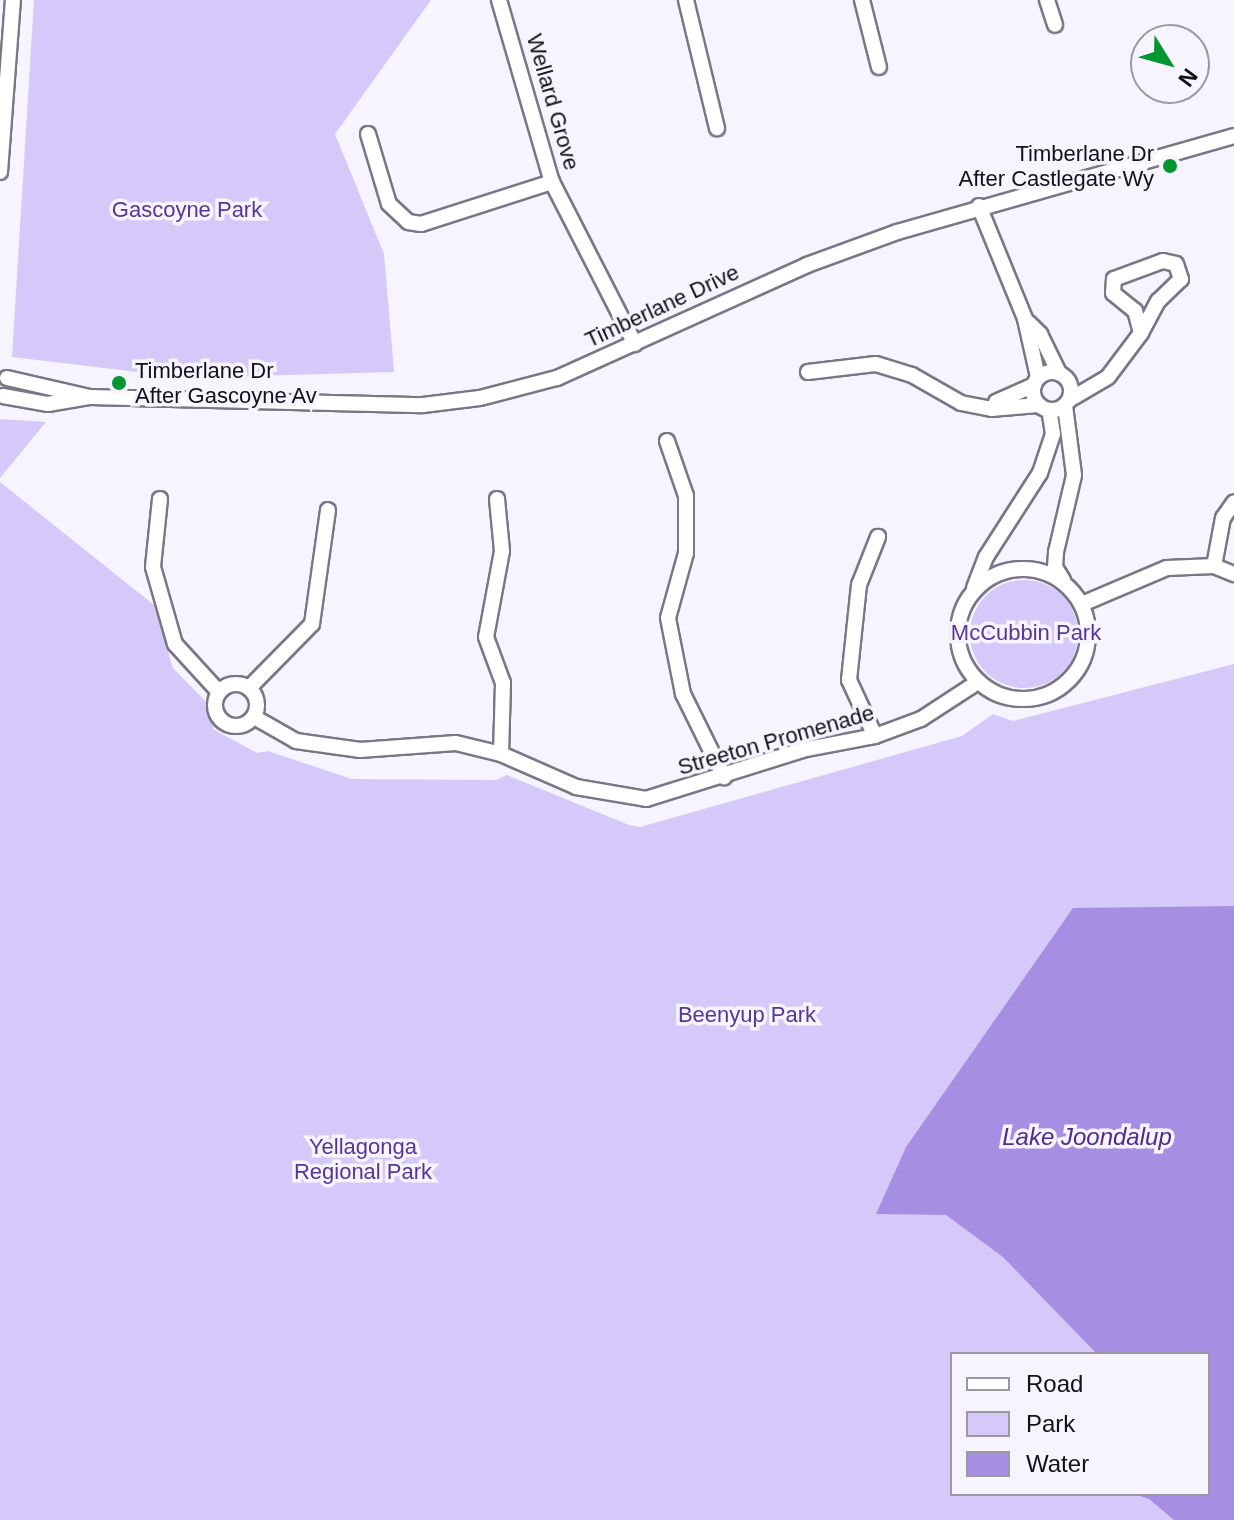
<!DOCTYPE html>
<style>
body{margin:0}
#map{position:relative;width:1234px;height:1520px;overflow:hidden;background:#f6f4ff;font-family:Arial,sans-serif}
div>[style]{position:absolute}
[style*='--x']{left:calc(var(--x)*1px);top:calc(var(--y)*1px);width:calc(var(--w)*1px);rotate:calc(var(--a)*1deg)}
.green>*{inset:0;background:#d5c9f9}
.round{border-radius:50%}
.water>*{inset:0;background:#a68fe3}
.roads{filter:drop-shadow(2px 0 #797686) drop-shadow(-2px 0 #797686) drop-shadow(0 2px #797686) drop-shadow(0 -2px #797686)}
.minor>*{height:14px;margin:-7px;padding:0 7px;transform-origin:7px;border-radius:7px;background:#fff}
.minor>.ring{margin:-7px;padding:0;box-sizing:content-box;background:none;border:14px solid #fff;border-radius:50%}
.dots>*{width:22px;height:22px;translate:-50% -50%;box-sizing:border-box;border:4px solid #f6f4ff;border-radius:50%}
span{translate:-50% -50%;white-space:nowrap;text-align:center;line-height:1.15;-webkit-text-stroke:7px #f6f4ff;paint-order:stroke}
.street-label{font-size:22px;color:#121117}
.poi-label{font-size:22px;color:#121117}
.right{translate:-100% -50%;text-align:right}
.left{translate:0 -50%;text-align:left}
.park-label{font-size:22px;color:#583597}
.water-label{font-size:24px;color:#502b8d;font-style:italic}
.legend{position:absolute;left:950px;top:1352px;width:260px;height:144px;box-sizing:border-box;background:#f6f4ff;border:2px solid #9b99a2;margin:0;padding:10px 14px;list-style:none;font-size:24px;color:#121117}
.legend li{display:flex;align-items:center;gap:16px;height:40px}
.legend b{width:40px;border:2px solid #9b99a2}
.north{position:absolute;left:1130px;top:24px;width:80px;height:80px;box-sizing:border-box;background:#f6f4ff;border:2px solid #9b99a2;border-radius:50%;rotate:127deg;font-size:22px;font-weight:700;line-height:32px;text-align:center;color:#121117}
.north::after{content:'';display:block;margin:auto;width:28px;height:36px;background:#02962e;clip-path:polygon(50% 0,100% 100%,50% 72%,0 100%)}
</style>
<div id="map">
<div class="green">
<i style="clip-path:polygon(34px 0,431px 0,335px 134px,384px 254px,394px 372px,188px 378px,12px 357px)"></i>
<i style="clip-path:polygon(0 419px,46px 422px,0 478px)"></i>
<i style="clip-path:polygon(evenodd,0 482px,154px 605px,173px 668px,216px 712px,213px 729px,257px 753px,268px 751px,352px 779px,496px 780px,507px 775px,629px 825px,640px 827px,962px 736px,993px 714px,1013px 721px,1234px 664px,1234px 1520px,0 1520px,0 482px,952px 1354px,1208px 1354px,1208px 1494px,952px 1494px,952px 1354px)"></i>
<i class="round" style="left:970px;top:580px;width:108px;height:108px"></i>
</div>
<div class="water">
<i style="clip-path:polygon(1234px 906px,1234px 1520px,1174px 1520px,1149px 1499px,1134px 1494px,1208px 1494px,1208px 1354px,1097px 1354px,1003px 1257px,946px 1215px,876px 1214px,906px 1147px,1073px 908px)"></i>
</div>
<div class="roads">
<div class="minor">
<i style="--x:499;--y:0;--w:190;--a:73.8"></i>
<i style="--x:552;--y:182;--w:182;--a:62.9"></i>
<i style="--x:686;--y:0;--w:132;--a:76.4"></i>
<i style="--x:862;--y:0;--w:69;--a:75.8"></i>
<i style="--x:1047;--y:0;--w:26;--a:72"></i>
<i style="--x:368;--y:134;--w:73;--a:73.3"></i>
<i style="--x:389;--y:204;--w:26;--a:43"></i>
<i style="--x:408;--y:222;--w:13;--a:9"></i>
<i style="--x:421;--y:224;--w:138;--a:-17.8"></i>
<i style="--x:0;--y:172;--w:172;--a:-85.7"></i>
<i style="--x:979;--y:206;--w:122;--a:67.8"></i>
<i style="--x:1025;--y:319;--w:59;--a:77.4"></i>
<i style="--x:1029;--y:323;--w:16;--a:45"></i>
<i style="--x:1040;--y:334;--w:43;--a:64"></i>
<i class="ring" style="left:1033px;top:372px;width:24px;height:24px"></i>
<i style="--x:808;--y:372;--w:68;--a:-6.7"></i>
<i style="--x:876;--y:364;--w:38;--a:17"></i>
<i style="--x:912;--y:375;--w:56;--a:29.7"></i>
<i style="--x:961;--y:403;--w:31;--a:11"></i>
<i style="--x:991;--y:409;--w:47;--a:-4.9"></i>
<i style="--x:7;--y:378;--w:85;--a:12.9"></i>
<i style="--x:3;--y:396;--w:46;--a:10.1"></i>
<i style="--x:48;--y:404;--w:43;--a:-9.5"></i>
<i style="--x:90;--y:397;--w:333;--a:1.4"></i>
<i style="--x:423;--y:405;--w:57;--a:-7"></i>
<i style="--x:480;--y:398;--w:80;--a:-14.6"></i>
<i style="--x:557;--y:378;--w:274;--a:-24.3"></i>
<i style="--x:807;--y:265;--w:96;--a:-20.1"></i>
<i style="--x:897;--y:232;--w:350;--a:-15.9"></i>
<i style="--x:1069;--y:400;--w:45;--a:-30.5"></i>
<i style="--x:1108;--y:377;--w:55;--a:-53.1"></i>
<i style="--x:1141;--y:333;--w:23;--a:-105"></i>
<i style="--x:1135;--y:311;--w:28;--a:-141"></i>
<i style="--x:1113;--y:293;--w:14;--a:-86"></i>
<i style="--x:1114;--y:279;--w:52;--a:-20.2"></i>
<i style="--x:1163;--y:261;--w:13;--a:13"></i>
<i style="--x:1176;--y:264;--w:16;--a:72"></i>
<i style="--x:1181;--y:279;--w:32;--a:136"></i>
<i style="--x:1158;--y:301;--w:36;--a:118"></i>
<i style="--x:996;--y:402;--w:42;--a:-24.1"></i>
<i style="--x:667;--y:441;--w:58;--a:70.9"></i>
<i style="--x:686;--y:496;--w:57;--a:90"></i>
<i style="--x:686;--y:553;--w:67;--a:105.5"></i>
<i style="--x:668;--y:618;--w:77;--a:78.8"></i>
<i style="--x:683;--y:694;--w:93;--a:63.7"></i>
<i style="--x:160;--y:499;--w:68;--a:95.9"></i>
<i style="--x:153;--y:567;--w:80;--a:74.1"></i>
<i style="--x:175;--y:644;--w:65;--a:47.5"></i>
<i style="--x:497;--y:499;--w:52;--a:84.5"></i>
<i style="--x:502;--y:551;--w:87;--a:100.5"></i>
<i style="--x:486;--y:637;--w:49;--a:69.7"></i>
<i style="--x:503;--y:683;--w:71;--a:91.6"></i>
<i style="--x:1214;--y:566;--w:49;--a:-79.4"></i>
<i style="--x:1223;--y:518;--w:19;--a:-55"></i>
<i class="ring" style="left:958px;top:569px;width:116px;height:116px"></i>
<i style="--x:1063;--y:580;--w:15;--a:-122"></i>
<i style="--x:1055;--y:567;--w:15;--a:-86"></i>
<i style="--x:1056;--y:552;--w:79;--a:-76.8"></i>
<i style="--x:1074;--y:475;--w:70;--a:-97.4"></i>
<i style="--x:974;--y:588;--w:33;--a:-69"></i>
<i style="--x:986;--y:557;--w:100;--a:-57.3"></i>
<i style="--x:1040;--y:473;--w:41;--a:-71.6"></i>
<i style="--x:1053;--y:434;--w:24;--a:-99"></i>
<i style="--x:1082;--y:604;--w:92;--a:-23"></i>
<i style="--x:1167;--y:568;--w:47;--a:-2.4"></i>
<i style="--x:1214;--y:566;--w:22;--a:22"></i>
<i class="ring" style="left:215px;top:684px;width:28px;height:28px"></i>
<i style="--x:249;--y:688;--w:90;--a:-45.5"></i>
<i style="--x:312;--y:624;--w:115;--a:-82"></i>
<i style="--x:254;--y:717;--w:48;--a:29.7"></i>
<i style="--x:296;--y:741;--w:65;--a:8"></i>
<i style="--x:360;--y:750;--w:96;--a:-4.2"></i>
<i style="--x:456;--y:743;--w:46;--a:13.7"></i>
<i style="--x:501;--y:754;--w:82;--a:23.7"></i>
<i style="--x:576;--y:787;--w:71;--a:9.7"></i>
<i style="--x:646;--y:799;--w:164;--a:-17.4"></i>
<i style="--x:802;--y:750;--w:74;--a:-10.9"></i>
<i style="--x:875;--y:736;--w:49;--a:-20.3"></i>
<i style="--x:921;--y:719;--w:68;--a:-33"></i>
<i style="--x:875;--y:736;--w:62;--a:-114.9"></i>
<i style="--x:849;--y:680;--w:96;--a:-84"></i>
<i style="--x:859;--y:585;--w:52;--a:-68.4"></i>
</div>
</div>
<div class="dots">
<i style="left:1170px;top:166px;background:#02962e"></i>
<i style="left:119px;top:383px;background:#02962e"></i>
</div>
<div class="street-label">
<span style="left:553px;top:102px;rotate:74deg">Wellard Grove</span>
<span style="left:662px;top:306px;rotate:-25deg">Timberlane Drive</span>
<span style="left:776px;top:740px;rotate:-16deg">Streeton Promenade</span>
</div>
<div class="poi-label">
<span class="right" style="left:1154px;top:166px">Timberlane Dr<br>After Castlegate Wy</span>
<span class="left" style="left:135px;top:383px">Timberlane Dr<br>After Gascoyne Av</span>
</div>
<div class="park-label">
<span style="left:187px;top:210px">Gascoyne Park</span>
<span style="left:1026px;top:633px">McCubbin Park</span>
<span style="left:747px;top:1015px">Beenyup Park</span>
<span style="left:363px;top:1159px">Yellagonga<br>Regional Park</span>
</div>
<div class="water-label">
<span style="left:1087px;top:1137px">Lake Joondalup</span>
</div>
<ul class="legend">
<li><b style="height:10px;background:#fff"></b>Road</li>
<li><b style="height:22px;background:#d5c9f9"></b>Park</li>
<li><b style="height:22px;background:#a68fe3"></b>Water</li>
</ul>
<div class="north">N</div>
</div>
